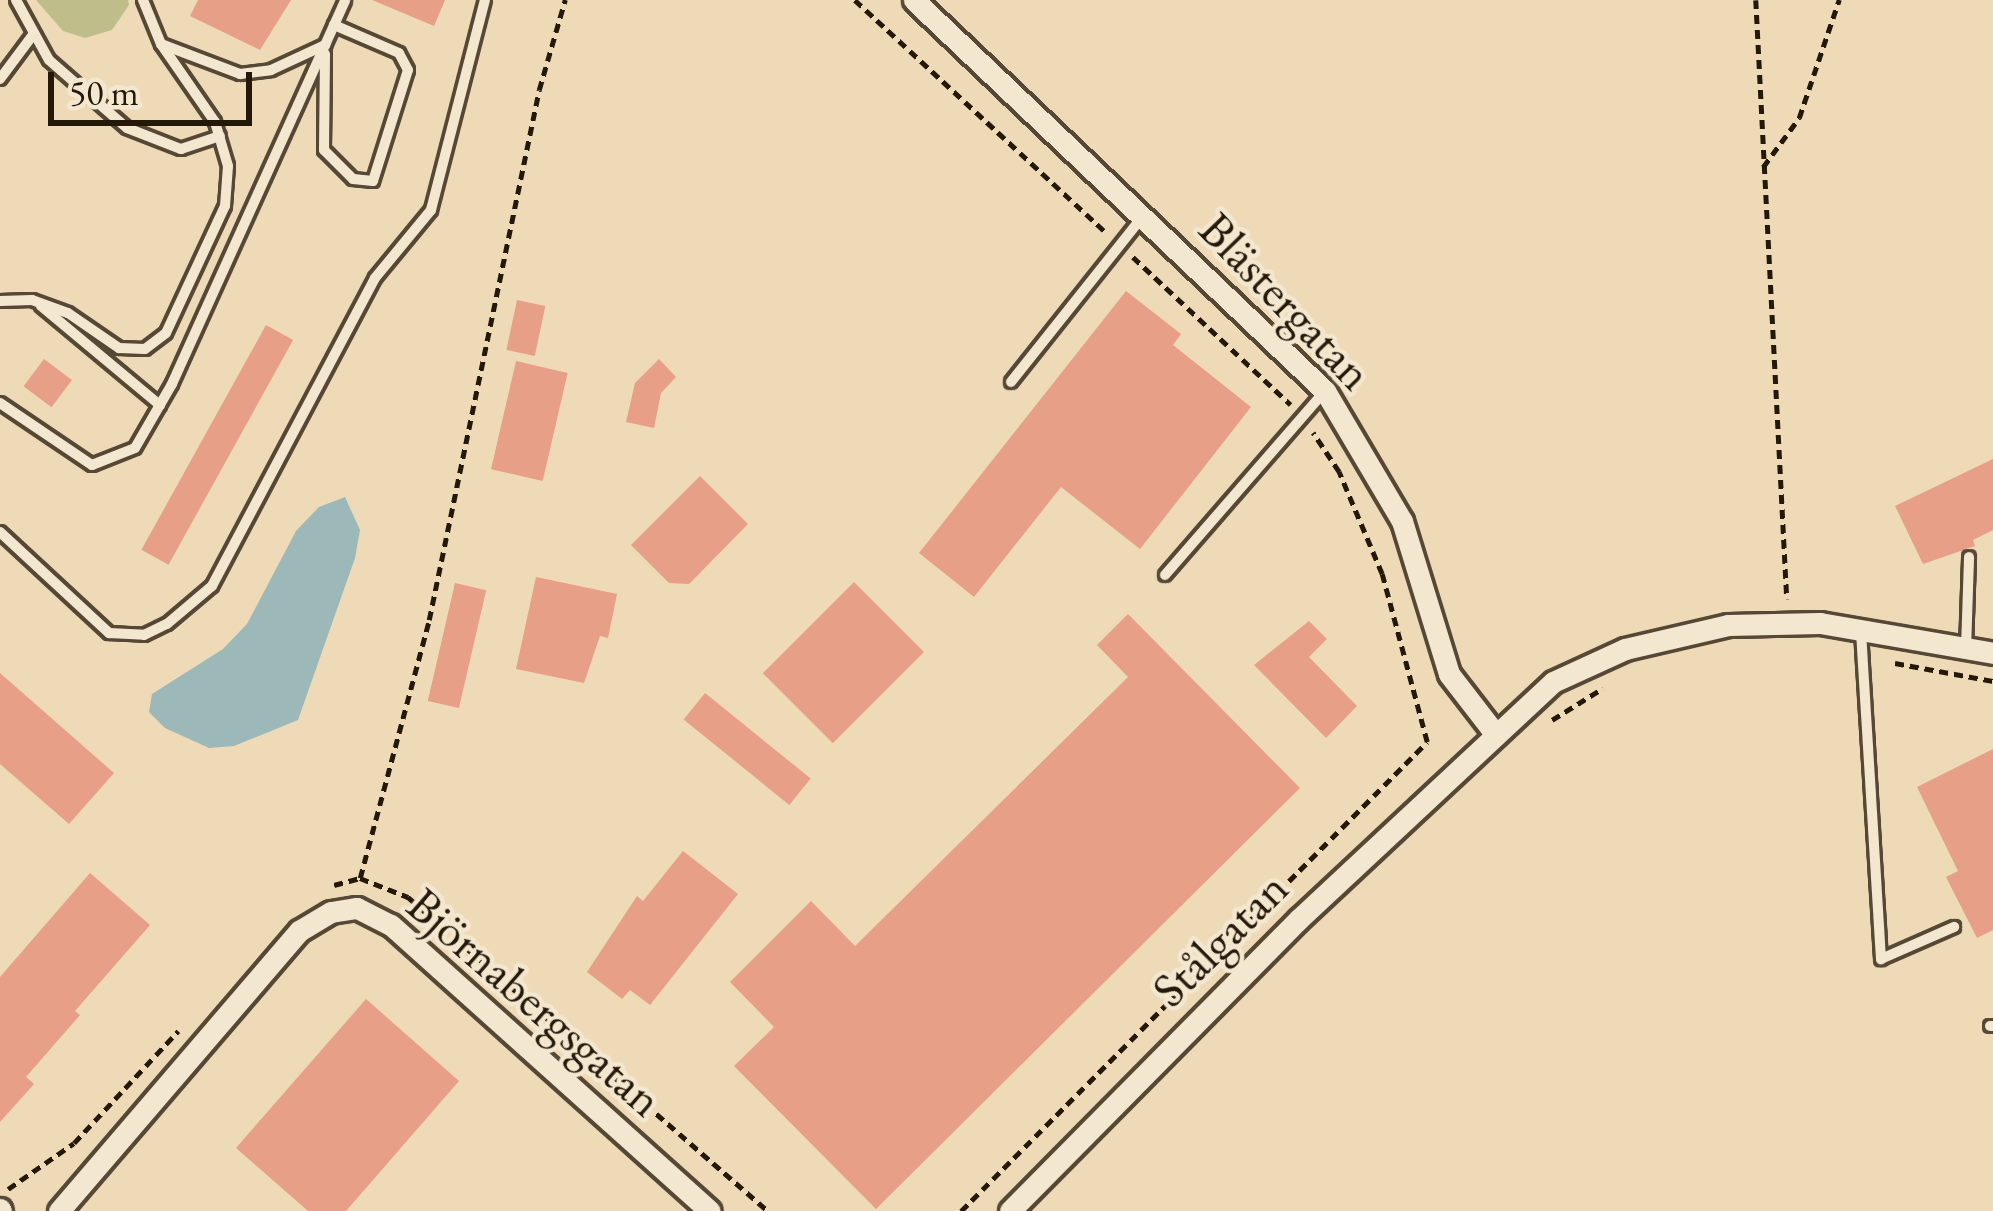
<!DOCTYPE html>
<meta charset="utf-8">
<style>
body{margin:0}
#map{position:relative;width:1993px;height:1211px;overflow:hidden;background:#eedab7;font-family:"EB Garamond",serif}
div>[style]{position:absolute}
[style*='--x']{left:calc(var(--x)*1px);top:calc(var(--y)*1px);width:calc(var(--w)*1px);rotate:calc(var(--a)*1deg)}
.green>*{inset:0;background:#bfbe8a}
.water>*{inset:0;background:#9cb8b8}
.building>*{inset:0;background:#e79f88;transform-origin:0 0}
.path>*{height:4.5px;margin-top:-2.25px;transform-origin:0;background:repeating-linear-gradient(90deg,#241808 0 9px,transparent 0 15px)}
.roads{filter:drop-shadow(3px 0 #564834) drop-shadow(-3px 0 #564834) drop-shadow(0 3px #564834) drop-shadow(0 -3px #564834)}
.service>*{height:10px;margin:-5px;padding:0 5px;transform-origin:5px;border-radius:5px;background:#f4e7d0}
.minor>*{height:21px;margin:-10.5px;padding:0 10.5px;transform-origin:10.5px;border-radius:10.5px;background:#f4e7d0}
span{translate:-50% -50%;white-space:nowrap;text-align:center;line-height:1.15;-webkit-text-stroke:9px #f4e7d0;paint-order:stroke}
.street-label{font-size:48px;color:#241808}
.scale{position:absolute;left:48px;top:72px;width:204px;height:54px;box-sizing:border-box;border:6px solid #241808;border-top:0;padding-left:15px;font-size:36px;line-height:42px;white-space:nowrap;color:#241808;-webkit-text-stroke:9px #f4e7d0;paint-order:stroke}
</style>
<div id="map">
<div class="green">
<i style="clip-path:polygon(36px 0,128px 0,129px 5px,112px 30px,85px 38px,63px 31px)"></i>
</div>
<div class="water">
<i style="clip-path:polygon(345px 497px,360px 530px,355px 558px,298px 720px,234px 746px,209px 748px,165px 728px,149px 712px,152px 694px,223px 649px,247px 624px,296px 531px,319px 507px)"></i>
</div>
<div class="building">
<i style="clip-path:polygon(198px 0,291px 0,260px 50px,190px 16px)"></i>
<i style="clip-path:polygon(372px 0,445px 0,434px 26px)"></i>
<i style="clip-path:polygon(1126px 291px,1181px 334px,1173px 345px,1251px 407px,1140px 549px,1061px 487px,974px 597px,919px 553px)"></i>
<i style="left:517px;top:300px;width:29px;height:51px;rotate:12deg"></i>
<i style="left:266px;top:325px;width:31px;height:257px;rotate:29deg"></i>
<i style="left:44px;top:359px;width:35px;height:34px;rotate:37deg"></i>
<i style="clip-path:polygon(659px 359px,676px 377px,661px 393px,654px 428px,626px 422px,635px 383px)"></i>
<i style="left:516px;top:361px;width:53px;height:111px;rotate:13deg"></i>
<i style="clip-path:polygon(1993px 459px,1993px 530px,1973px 540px,1975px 546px,1923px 564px,1895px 506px)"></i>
<i style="clip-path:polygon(700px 476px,748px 524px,689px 584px,669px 583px,631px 545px)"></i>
<i style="clip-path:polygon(536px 577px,617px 594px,608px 638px,600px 636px,584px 683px,516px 669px)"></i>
<i style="left:854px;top:582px;width:99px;height:129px;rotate:45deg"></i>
<i style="left:455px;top:583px;width:32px;height:121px;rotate:13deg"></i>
<i style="clip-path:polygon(1128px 614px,1300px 788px,876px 1209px,734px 1066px,774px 1027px,730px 982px,811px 901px,855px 946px,1128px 677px,1097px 645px)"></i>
<i style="clip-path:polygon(1309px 621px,1327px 639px,1309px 657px,1357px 706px,1326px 738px,1254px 665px)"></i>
<i style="clip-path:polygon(0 673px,114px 773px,69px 824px,0 764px)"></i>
<i style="left:705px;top:693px;width:136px;height:34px;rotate:39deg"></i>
<i style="clip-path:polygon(1993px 749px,1993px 930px,1977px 938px,1946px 877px,1958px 871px,1917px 787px)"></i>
<i style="clip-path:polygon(683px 851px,738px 894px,650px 1005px,630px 990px,622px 999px,587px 972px,637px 896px,643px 901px)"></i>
<i style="clip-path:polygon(90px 873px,150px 925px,75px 1011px,80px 1015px,26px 1077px,34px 1084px,0 1122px,0 977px)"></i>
<i style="clip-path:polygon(366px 999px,459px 1081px,346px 1211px,308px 1211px,236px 1148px)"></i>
</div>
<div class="path">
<i style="--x:855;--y:0;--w:343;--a:42.8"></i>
<i style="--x:1756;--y:0;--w:600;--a:87.04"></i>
<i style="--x:1763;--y:167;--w:61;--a:-53.7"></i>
<i style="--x:1799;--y:118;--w:125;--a:-71.3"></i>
<i style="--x:1133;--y:257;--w:216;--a:43.1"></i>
<i style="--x:1895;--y:663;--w:100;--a:10.4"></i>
<i style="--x:1552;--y:720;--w:60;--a:-32.1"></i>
<i style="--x:360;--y:878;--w:267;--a:-75"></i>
<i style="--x:429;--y:620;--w:541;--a:-78.27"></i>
<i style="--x:539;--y:90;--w:94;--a:-73.9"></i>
<i style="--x:334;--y:885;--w:27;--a:-15"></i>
<i style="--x:360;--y:878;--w:52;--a:21.6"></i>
<i style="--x:408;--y:897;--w:478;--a:41.1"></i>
<i style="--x:8;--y:1189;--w:80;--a:-34.9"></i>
<i style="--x:74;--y:1143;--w:153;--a:-47.1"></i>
<i style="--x:961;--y:1211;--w:661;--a:-45.18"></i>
<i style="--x:1427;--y:742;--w:174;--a:-105"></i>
<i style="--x:1382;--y:574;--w:111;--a:-112.9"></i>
<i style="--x:1339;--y:472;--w:47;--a:-123.7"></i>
</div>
<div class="roads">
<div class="service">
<i style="--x:16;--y:0;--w:68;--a:61.2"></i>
<i style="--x:49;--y:60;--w:103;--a:41.1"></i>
<i style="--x:127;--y:128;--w:58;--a:21.3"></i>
<i style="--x:181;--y:149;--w:41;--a:-18.4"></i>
<i style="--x:161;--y:44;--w:85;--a:20.8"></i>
<i style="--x:240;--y:74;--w:31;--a:-7"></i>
<i style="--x:271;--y:70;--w:60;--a:-24.8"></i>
<i style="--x:325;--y:54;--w:96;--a:90.6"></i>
<i style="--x:324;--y:150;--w:41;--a:45"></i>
<i style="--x:353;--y:179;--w:20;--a:6"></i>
<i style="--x:373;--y:181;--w:116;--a:-72.5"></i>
<i style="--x:408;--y:70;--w:19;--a:-118"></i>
<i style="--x:399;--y:53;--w:71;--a:-156.7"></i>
<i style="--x:0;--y:79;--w:54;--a:-53.3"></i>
<i style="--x:0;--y:301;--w:32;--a:-2"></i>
<i style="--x:32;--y:300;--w:38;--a:20"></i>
<i style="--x:68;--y:313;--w:62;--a:34.5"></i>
<i style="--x:119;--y:348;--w:26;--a:2"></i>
<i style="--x:145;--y:349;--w:26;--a:-37"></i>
<i style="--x:166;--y:333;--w:140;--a:-65.1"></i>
<i style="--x:225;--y:206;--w:40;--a:-85.7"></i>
<i style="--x:228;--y:166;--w:46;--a:-106.5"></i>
<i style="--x:215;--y:122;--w:95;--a:-124.7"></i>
<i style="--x:161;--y:44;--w:48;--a:-112.2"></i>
<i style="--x:41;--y:306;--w:155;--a:39.8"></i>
<i style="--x:1011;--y:382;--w:212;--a:-51.5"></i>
<i style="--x:0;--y:403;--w:111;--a:34"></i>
<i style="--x:92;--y:465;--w:46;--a:-21.6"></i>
<i style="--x:135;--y:448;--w:74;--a:-60"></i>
<i style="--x:172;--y:384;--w:421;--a:-65.7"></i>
<i style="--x:0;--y:532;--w:149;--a:42.8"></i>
<i style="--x:109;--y:633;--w:35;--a:3"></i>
<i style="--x:144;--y:635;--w:25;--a:-26"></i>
<i style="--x:167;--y:624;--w:59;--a:-40.2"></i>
<i style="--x:212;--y:586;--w:348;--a:-62.1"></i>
<i style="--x:375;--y:278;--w:88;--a:-50.5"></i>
<i style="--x:431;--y:210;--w:217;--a:-75.6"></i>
<i style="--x:1165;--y:575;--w:244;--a:-49"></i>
<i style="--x:1861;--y:632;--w:328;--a:86.5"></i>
<i style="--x:1881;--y:959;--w:80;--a:-23.7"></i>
<i style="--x:1966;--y:649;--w:92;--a:-88.1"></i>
<i style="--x:1990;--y:1026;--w:3;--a:0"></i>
</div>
<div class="minor">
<i style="--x:914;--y:0;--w:567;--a:43.57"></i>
<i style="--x:1325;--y:391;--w:151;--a:59.4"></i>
<i style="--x:1402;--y:521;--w:160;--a:72.9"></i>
<i style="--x:1449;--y:674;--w:72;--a:52.3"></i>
<i style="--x:0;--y:1209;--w:2;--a:63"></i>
<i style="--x:59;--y:1211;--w:369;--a:-49.4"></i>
<i style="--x:299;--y:931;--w:37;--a:-31"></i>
<i style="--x:331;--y:912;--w:26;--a:-9"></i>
<i style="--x:357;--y:908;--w:38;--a:27"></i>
<i style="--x:391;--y:925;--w:428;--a:41.9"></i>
<i style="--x:1010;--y:1211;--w:411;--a:-45.3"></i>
<i style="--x:1299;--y:919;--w:347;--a:-43"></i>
<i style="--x:1553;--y:682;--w:79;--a:-24.6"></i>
<i style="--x:1625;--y:649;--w:106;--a:-13.1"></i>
<i style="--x:1728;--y:625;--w:92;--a:-1.2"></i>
<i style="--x:1820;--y:623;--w:176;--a:9.8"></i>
</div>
</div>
<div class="street-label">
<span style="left:1286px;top:301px;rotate:46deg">Blästergatan</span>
<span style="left:1220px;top:939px;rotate:-45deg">Stålgatan</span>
<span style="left:535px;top:1002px;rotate:41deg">Björnabergsgatan</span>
</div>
<div class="scale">50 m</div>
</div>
